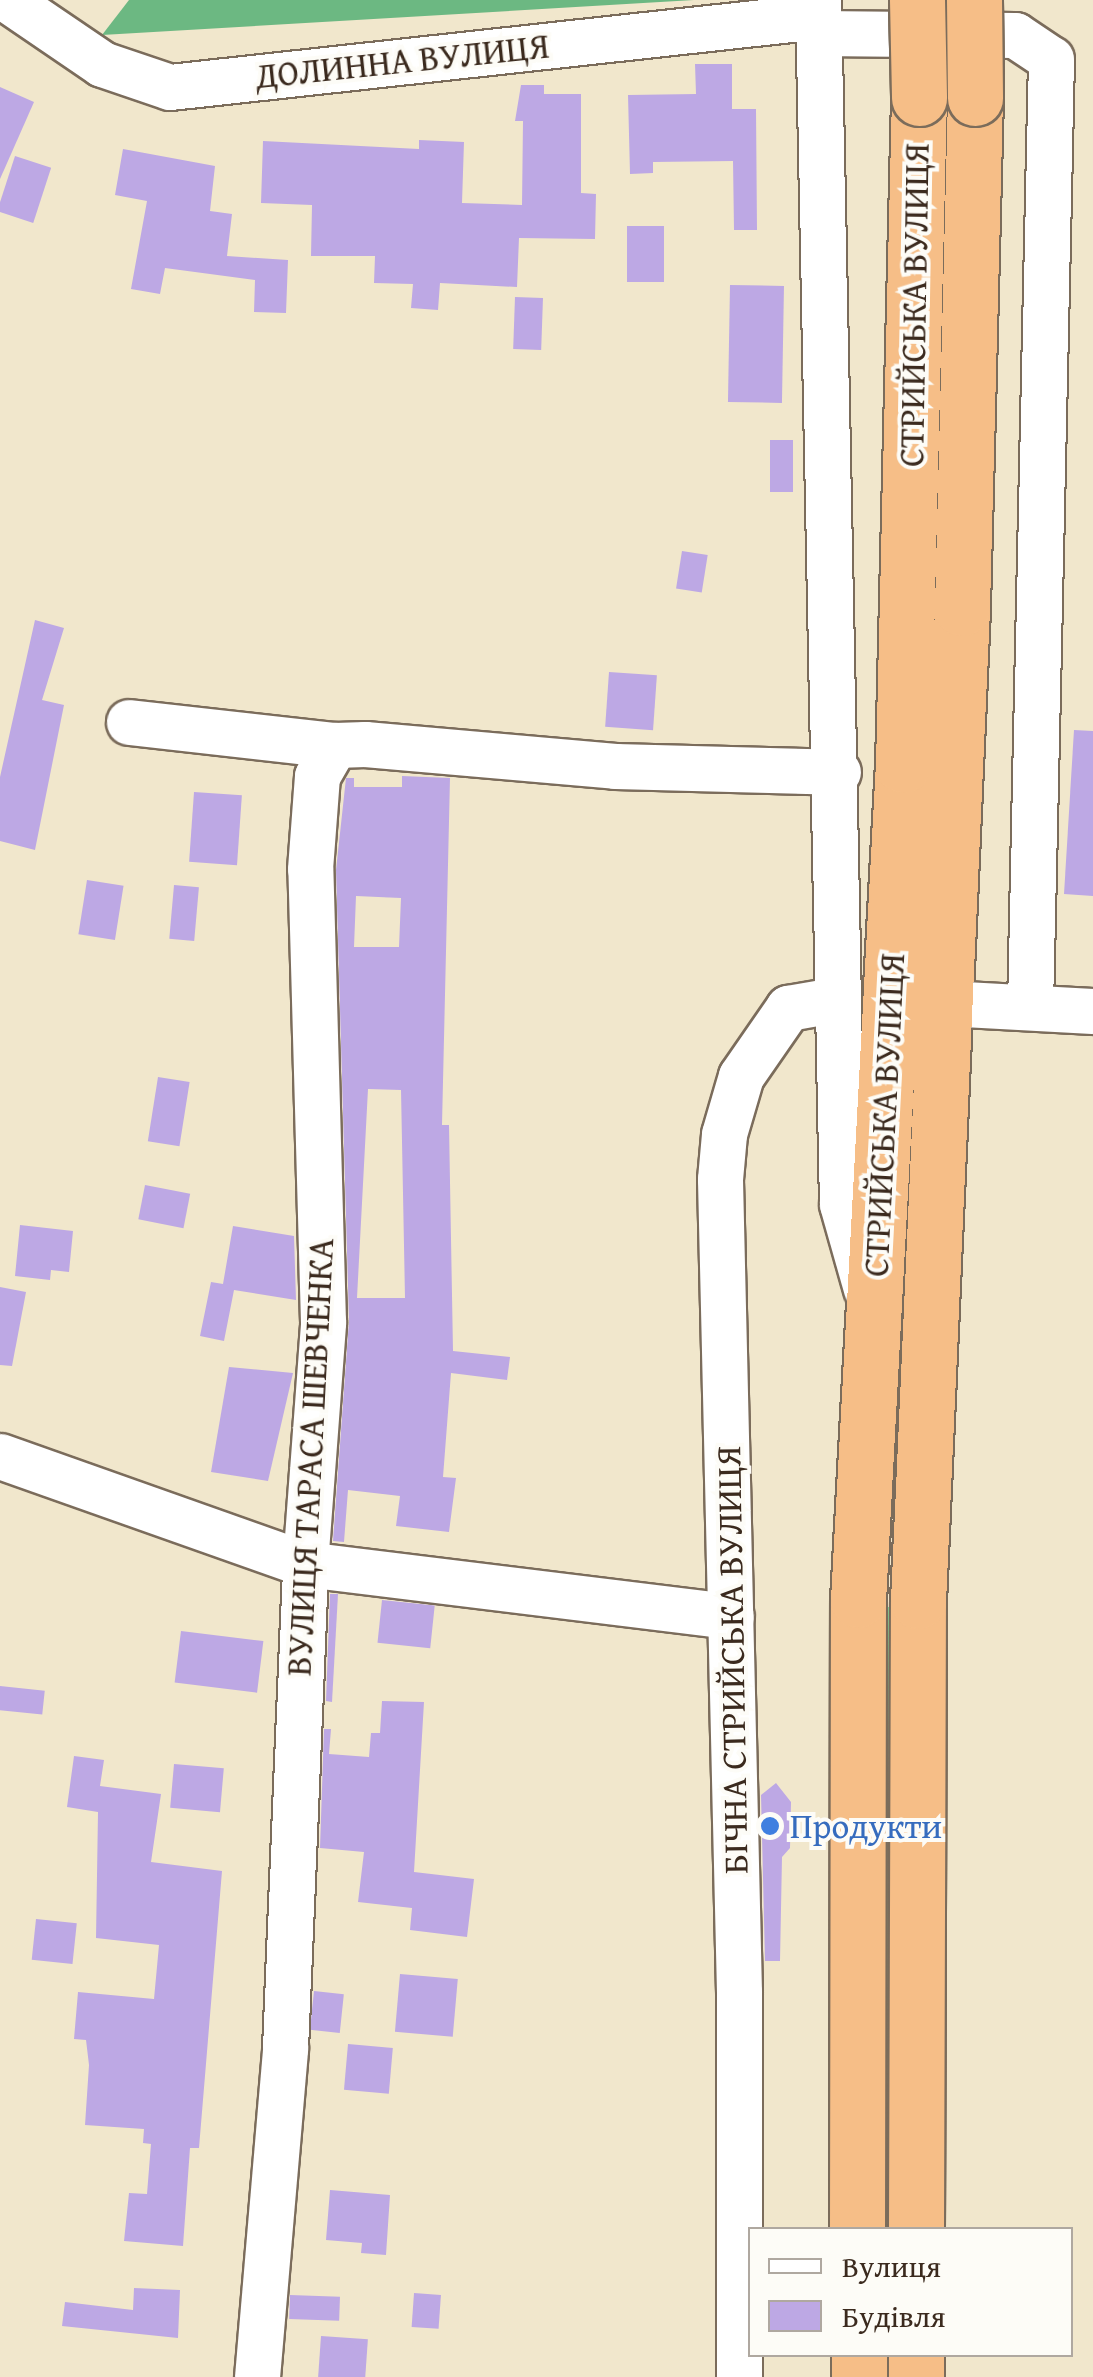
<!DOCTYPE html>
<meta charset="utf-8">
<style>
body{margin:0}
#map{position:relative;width:1093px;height:2377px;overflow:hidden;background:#f1e7cc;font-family:"Gentium Book Plus",serif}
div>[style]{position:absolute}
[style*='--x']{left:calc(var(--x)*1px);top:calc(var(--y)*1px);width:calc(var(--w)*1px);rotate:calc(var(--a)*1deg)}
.green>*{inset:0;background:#86d89a;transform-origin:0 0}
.forest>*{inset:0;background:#6cb882}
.building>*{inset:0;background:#bda8e4;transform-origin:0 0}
.roads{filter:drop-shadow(2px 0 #7b6c5b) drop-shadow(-2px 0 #7b6c5b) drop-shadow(0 2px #7b6c5b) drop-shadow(0 -2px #7b6c5b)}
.minor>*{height:45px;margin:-22.5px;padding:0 22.5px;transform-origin:22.5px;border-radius:22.5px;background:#fff}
.highway>*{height:55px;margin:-27.5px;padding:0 27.5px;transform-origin:27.5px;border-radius:27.5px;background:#f6be87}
.bridges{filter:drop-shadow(2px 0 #7b6c5b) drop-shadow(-2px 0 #7b6c5b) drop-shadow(0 2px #7b6c5b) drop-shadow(0 -2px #7b6c5b)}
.highway-bridge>*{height:55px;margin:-27.5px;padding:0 27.5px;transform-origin:27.5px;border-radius:27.5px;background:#f6be87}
.dots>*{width:28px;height:28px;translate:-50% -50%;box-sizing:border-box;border:5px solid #fdfcf7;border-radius:50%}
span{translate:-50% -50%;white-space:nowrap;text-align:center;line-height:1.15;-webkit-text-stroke:8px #fdfcf7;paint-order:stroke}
.street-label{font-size:35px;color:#3b2a1e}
.shop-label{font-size:35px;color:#366cbe}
.left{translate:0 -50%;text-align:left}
.legend{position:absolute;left:748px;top:2227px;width:325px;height:130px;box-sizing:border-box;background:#fdfcf7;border:2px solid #afa8a0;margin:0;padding:12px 18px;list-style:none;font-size:30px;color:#3b2a1e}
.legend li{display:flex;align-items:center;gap:20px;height:50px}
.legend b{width:50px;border:2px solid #afa8a0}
</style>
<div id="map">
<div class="green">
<i style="left:878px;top:1607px;width:15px;height:623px"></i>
</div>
<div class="forest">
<i style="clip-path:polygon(129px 0,694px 0,102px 35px)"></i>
</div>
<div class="building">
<i style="clip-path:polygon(695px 64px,732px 64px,732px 109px,756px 109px,757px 230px,734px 230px,733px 161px,653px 162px,653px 173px,630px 174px,628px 95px,696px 94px)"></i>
<i style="clip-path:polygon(521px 85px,544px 85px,544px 94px,581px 94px,581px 193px,596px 194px,595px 239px,519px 238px,517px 287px,440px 283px,438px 310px,411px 308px,413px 284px,374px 283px,375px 256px,311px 256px,312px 205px,261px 203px,263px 141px,419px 149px,419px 140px,464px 142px,462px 203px,522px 205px,523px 121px,515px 121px)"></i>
<i style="clip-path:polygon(0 87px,34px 102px,0 179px)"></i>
<i style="clip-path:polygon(123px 149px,215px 166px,210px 211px,232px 214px,227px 256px,288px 260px,286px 313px,254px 312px,255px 280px,165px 268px,160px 294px,131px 289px,147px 201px,115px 195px)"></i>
<i style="left:15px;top:156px;width:38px;height:58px;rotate:18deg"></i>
<i style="left:627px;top:226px;width:37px;height:56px"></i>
<i style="left:730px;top:285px;width:54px;height:117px;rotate:1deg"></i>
<i style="left:515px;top:297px;width:28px;height:52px;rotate:2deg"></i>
<i style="left:770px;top:440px;width:23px;height:52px"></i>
<i style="left:682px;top:551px;width:26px;height:38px;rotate:9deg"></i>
<i style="clip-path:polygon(35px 620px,64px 628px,42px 700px,64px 705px,35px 850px,0 841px,0 777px)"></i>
<i style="left:609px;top:672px;width:48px;height:55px;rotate:4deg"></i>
<i style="clip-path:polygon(1074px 730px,1093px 731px,1093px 896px,1064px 894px)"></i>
<i style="clip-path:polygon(evenodd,402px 776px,450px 778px,442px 1125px,449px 1125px,453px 1351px,510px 1357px,507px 1380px,451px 1373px,443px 1477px,456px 1478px,449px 1532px,396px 1526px,400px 1496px,348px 1490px,344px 1542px,333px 1541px,349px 1321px,336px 870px,346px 778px,354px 778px,354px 787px,402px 787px,402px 776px,356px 896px,401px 898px,399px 947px,354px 947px,356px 896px,402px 776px,368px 1089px,401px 1090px,405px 1298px,357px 1298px,368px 1089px)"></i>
<i style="left:194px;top:792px;width:48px;height:70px;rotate:4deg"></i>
<i style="left:87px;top:880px;width:37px;height:55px;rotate:9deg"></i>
<i style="left:174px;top:885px;width:25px;height:54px;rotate:5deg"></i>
<i style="left:158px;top:1077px;width:32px;height:65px;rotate:9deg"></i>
<i style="left:145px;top:1185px;width:46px;height:35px;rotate:11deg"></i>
<i style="clip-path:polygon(20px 1225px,73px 1231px,69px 1272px,51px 1270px,50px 1280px,15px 1276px)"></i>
<i style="clip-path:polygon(233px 1226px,294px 1236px,296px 1300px,234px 1290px,224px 1341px,200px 1336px,211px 1282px,223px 1284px)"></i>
<i style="clip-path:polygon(0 1287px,26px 1292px,12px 1366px,0 1365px)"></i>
<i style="clip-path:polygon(229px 1367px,293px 1373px,268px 1481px,211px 1472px)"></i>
<i style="clip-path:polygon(330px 1594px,338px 1594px,332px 1702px,326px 1701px)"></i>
<i style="left:382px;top:1600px;width:53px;height:43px;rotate:6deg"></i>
<i style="left:181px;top:1631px;width:83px;height:52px;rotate:7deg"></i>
<i style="left:0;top:1686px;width:45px;height:24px;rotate:6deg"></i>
<i style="clip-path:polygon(382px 1701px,424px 1702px,414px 1872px,474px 1879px,467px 1937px,410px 1930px,412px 1908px,358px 1902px,364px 1852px,320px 1848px,324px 1729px,331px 1729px,329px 1754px,369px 1757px,371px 1733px,380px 1733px)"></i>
<i style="clip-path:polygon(74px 1756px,104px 1760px,100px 1786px,161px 1794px,151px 1862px,222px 1871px,199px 2148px,190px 2148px,183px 2246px,124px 2241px,129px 2193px,147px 2194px,151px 2144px,143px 2143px,144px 2129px,85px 2125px,89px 2065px,86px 2040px,74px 2039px,78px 1992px,154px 1999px,159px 1945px,96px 1938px,98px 1812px,67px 1807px)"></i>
<i style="left:174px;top:1764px;width:50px;height:44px;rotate:5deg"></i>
<i style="clip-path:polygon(776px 1783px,791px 1802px,790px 1848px,782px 1857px,780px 1961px,765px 1961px,761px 1795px)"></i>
<i style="left:36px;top:1919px;width:41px;height:41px;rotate:6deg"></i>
<i style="left:400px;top:1974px;width:58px;height:58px;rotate:5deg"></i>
<i style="left:314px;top:1991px;width:30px;height:39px;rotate:6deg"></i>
<i style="left:348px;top:2044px;width:45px;height:46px;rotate:5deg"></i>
<i style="clip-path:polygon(330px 2190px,390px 2195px,386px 2255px,361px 2253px,362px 2243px,326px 2240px)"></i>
<i style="clip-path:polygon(134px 2288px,180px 2290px,178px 2338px,62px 2326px,65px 2302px,133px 2310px)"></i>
<i style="left:414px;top:2293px;width:27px;height:34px;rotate:4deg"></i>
<i style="left:290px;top:2295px;width:50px;height:24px;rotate:2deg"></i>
<i style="left:321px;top:2336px;width:47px;height:41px;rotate:4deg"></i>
</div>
<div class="roads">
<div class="minor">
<i style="--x:8;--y:0;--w:114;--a:34.2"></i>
<i style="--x:102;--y:64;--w:72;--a:18.7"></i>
<i style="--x:170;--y:87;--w:652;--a:-6.25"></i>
<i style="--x:818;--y:0;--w:1204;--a:88.86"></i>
<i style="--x:842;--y:1204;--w:88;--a:74.2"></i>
<i style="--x:818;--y:33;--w:197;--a:0.6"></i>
<i style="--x:1015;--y:35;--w:43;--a:33.7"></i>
<i style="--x:1051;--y:59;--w:947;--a:91.27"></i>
<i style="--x:129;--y:722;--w:207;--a:6.4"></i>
<i style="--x:945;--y:1003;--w:148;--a:3.1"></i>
<i style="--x:0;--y:1456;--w:324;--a:19.5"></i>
<i style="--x:305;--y:1564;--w:429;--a:7"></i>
<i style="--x:257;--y:2377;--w:330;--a:-85.1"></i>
<i style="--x:285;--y:2048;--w:484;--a:-87.6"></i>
<i style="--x:305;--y:1564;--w:243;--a:-85.7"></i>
<i style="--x:323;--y:1322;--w:453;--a:-91.6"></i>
<i style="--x:310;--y:869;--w:93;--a:-85.7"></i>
<i style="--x:317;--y:776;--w:36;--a:-60"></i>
<i style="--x:335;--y:745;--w:30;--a:-2"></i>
<i style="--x:365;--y:744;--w:251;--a:5"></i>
<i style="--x:615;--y:766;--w:223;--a:1.5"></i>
<i style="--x:739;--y:2377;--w:385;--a:-90"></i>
<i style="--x:739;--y:1992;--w:813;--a:-91.34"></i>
<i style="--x:720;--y:1179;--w:45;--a:-84.9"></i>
<i style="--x:724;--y:1134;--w:60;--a:-73.7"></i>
<i style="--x:741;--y:1076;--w:83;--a:-55.3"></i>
<i style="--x:788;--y:1008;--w:47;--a:-9.9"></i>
</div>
<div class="highway">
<i style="--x:857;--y:2230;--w:630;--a:-89.91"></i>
<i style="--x:858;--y:1600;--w:836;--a:-86.92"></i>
<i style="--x:903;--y:765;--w:667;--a:-88.63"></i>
<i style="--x:916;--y:2230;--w:629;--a:-89.82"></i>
<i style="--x:918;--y:1601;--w:994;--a:-87.46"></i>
<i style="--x:962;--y:608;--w:510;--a:-88.54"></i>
<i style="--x:859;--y:2354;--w:23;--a:90"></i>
<i style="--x:916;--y:2377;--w:23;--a:-90"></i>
</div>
</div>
<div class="bridges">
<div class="highway-bridge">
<i style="--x:917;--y:0;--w:98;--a:88.8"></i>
<i style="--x:974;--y:0;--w:98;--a:89.4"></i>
</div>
</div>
<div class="dots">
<i style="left:770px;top:1826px;background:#3f7fe0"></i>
</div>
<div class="street-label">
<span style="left:402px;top:61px;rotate:-6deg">ДОЛИННА ВУЛИЦЯ</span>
<span style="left:914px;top:305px;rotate:-89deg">СТРИЙСЬКА ВУЛИЦЯ</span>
<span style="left:884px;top:1115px;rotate:-87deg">СТРИЙСЬКА ВУЛИЦЯ</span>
<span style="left:310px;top:1457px;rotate:-87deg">ВУЛИЦЯ ТАРАСА ШЕВЧЕНКА</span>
<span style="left:732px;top:1660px;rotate:-91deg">БІЧНА СТРИЙСЬКА ВУЛИЦЯ</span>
</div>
<div class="shop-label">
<span class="left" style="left:790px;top:1826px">Продукти</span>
</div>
<ul class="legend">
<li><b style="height:12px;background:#fff"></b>Вулиця</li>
<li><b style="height:28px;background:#bda8e4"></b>Будівля</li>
</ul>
</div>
